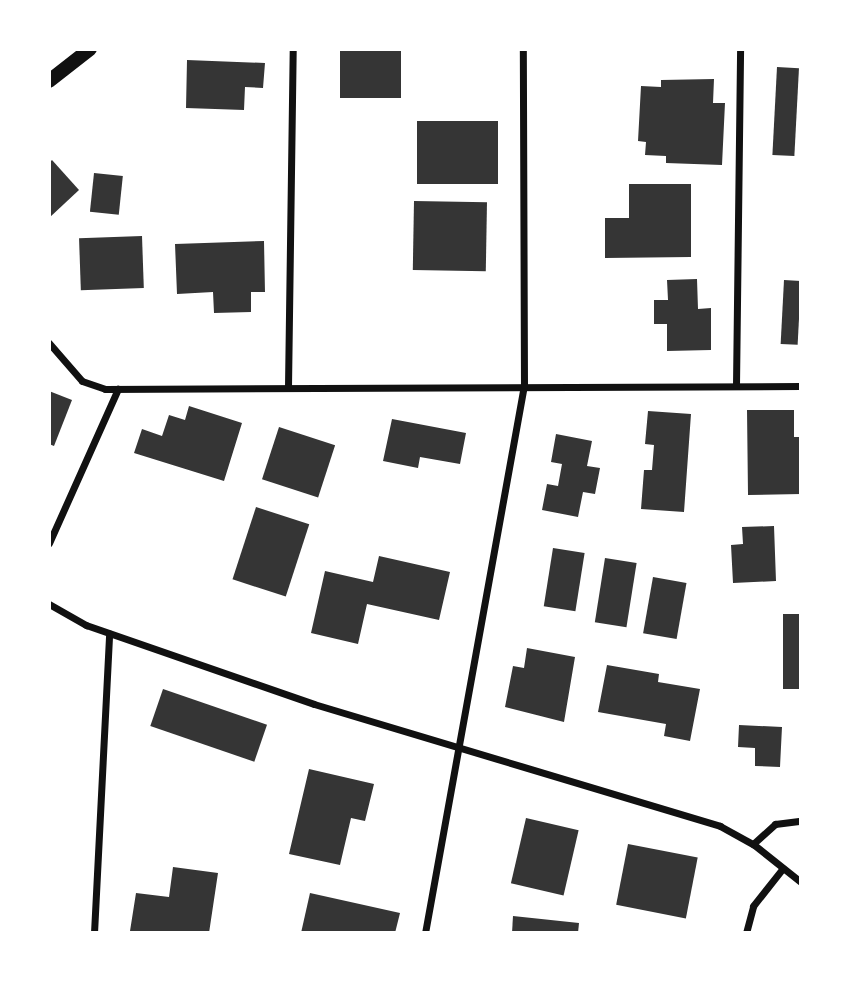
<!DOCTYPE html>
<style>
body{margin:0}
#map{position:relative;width:850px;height:982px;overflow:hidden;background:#fff;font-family:"PT Sans",sans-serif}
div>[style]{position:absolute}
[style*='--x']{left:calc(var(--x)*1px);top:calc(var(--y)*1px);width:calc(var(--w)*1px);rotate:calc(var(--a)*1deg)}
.building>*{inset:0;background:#353535;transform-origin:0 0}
.minor>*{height:7px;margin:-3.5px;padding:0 3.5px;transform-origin:3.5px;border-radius:3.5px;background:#111}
.secondary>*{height:14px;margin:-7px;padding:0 7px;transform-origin:7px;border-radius:7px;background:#111}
span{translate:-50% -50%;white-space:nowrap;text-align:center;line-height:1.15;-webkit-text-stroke:5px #fff;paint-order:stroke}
.frame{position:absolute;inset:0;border:51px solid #fff;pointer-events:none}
</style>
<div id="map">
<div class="building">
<i style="left:340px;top:49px;width:61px;height:49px"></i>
<i style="clip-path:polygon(187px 60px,265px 63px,263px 88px,245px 87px,244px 110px,186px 108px)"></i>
<i style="left:777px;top:67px;width:22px;height:88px;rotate:3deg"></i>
<i style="clip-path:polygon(714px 79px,713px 103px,725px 103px,722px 165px,666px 163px,666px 156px,645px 155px,646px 142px,638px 141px,641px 86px,661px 87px,661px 80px)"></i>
<i style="left:417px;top:121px;width:81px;height:63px"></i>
<i style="clip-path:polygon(52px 160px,79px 190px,49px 218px,49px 163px)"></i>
<i style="left:94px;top:173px;width:29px;height:39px;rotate:6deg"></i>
<i style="clip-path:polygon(629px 184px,691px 184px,691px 257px,605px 258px,605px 218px,629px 218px)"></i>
<i style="left:414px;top:201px;width:73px;height:69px;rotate:1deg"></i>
<i style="left:142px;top:236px;width:52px;height:63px;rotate:88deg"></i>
<i style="clip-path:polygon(264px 241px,265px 292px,251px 292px,251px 312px,214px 313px,213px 292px,177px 294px,175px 244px)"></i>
<i style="clip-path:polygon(697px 279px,698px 309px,711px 308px,711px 350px,667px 351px,667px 324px,654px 324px,654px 300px,668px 300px,667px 280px)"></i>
<i style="left:784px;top:280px;width:17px;height:64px;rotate:3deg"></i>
<i style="clip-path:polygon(49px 391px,72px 400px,54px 446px,49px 444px)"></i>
<i style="clip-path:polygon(189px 406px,242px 423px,224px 481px,134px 453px,142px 429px,162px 436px,169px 415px,185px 420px)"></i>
<i style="clip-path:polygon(747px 410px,794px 410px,794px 437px,801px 437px,801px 494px,748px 495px)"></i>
<i style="clip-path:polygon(648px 411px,691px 414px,684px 512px,641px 509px,644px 470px,652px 470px,654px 445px,645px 444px)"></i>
<i style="clip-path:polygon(392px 419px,466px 433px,460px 464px,420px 457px,418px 468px,383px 461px)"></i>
<i style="left:279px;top:427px;width:59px;height:55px;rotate:18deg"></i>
<i style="clip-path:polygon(556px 434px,592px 441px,587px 466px,600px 468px,595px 494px,583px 492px,578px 517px,542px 510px,547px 484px,558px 486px,562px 464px,551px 462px)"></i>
<i style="left:256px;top:507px;width:56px;height:76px;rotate:18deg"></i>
<i style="clip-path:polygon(774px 526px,776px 581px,733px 583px,731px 545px,743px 544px,742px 527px)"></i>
<i style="left:553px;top:548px;width:32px;height:59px;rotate:9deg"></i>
<i style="clip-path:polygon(379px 556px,450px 572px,439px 620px,367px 604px,358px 644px,311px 633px,325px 571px,373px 582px)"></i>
<i style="left:605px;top:558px;width:32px;height:65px;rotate:9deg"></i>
<i style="left:653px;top:577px;width:34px;height:57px;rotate:10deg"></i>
<i style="left:801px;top:614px;width:75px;height:18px;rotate:90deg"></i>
<i style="clip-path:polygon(527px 648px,575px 657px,564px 722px,505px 707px,513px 666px,524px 668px)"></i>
<i style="clip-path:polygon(607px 665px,659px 674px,658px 682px,700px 689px,690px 741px,664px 736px,666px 724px,598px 712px)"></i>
<i style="left:163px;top:689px;width:110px;height:39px;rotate:19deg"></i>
<i style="clip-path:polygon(739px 725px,782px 727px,780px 767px,755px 766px,755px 748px,738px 747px)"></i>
<i style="clip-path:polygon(309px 769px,374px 784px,365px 821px,351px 818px,340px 865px,289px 854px)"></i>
<i style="left:526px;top:818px;width:54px;height:67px;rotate:13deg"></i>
<i style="left:628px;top:844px;width:71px;height:62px;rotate:11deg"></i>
<i style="clip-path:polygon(173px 867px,218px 873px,209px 933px,130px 931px,136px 893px,169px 897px)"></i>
<i style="clip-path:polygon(310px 893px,400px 913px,395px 933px,301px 933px)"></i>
<i style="clip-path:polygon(513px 916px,579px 923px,578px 933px,512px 933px)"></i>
</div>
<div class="minor">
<i style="--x:49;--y:343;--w:50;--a:49"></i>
<i style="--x:82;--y:381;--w:24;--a:19"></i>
<i style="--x:105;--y:389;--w:696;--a:-0.25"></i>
<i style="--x:736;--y:385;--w:336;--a:-89.3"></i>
<i style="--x:288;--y:387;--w:338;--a:-89.2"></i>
<i style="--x:49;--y:543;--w:169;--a:-65.9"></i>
<i style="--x:49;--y:604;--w:43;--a:29.6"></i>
<i style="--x:86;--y:625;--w:241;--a:19.1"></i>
<i style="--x:314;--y:704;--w:424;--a:16.7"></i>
<i style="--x:720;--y:826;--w:38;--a:29"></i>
<i style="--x:753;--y:844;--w:61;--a:38.4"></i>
<i style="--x:753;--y:844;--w:30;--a:-42"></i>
<i style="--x:775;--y:824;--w:26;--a:-7"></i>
<i style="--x:94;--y:933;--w:300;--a:-87.1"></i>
<i style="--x:425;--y:933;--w:557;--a:-79.76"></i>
<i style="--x:524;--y:385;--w:336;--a:-90.2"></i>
<i style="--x:746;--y:933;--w:28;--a:-75"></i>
<i style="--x:753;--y:906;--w:48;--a:-51.7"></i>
</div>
<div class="secondary">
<i style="--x:49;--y:81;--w:52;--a:-38"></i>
</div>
<div class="frame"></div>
</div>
